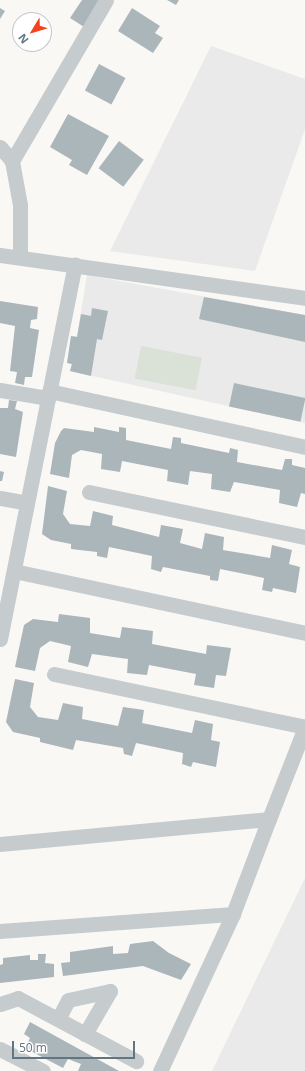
<!DOCTYPE html>
<style>
body{margin:0}
#map{position:relative;width:305px;height:1071px;overflow:hidden;background:#f9f8f5;font-family:"Open Sans",sans-serif}
div>[style]{position:absolute}
[style*='--x']{left:calc(var(--x)*1px);top:calc(var(--y)*1px);width:calc(var(--w)*1px);rotate:calc(var(--a)*1deg)}
.built>*{inset:0;background:#e9eae9}
.green>*{inset:0;background:#dae1d6;transform-origin:0 0}
.building>*{inset:0;background:#abb6bb;transform-origin:0 0}
.minor>*{height:15px;margin:-7.5px;padding:0 7.5px;transform-origin:7.5px;border-radius:7.5px;background:#c6cbce}
span{translate:-50% -50%;white-space:nowrap;text-align:center;line-height:1.15;-webkit-text-stroke:4px #fff;paint-order:stroke}
.north{position:absolute;left:12px;top:12px;width:40px;height:40px;box-sizing:border-box;background:#fff;border:1px solid #bfc8cd;border-radius:50%;rotate:232deg;font-size:11px;font-weight:700;line-height:16px;text-align:center;color:#607683}
.north::after{content:'';display:block;margin:auto;width:14px;height:18px;background:#f4431a;clip-path:polygon(50% 0,100% 100%,50% 72%,0 100%)}
.scale{position:absolute;left:12px;top:1041px;width:123px;height:18px;box-sizing:border-box;border:2px solid #607683;border-top:0;padding-left:5px;font-size:12px;line-height:14px;white-space:nowrap;color:#607683;-webkit-text-stroke:3px #fff;paint-order:stroke}
</style>
<div id="map">
<div class="built">
<i style="clip-path:polygon(211px 46px,305px 79px,305px 129px,255px 271px,110px 251px)"></i>
<i style="clip-path:polygon(87px 275px,305px 315px,305px 423px,70px 371px,71px 364px,67px 363px,71px 336px,77px 336px)"></i>
<i style="clip-path:polygon(305px 878px,305px 1071px,212px 1071px)"></i>
</div>
<div class="green">
<i style="left:141px;top:346px;width:62px;height:33px;rotate:11deg"></i>
</div>
<div class="building">
<i style="clip-path:polygon(82px 0,112px 0,92px 32px,70px 18px)"></i>
<i style="clip-path:polygon(167px 0,179px 0,176px 5px)"></i>
<i style="clip-path:polygon(0 8px,5px 11px,0 19px)"></i>
<i style="clip-path:polygon(132px 8px,160px 26px,155px 33px,163px 38px,153px 53px,118px 31px)"></i>
<i style="left:99px;top:64px;width:30px;height:30px;rotate:28deg"></i>
<i style="clip-path:polygon(68px 114px,109px 136px,87px 175px,69px 165px,72px 160px,50px 147px)"></i>
<i style="left:119px;top:141px;width:31px;height:34px;rotate:37deg"></i>
<i style="clip-path:polygon(204px 297px,305px 315px,305px 342px,199px 319px)"></i>
<i style="clip-path:polygon(0 301px,38px 307px,37px 319px,31px 320px,30px 328px,39px 330px,32px 377px,25px 377px,24px 385px,15px 383px,17px 372px,10px 371px,15px 326px,0 323px)"></i>
<i style="clip-path:polygon(92px 308px,108px 311px,102px 340px,97px 339px,91px 376px,70px 371px,72px 364px,67px 363px,71px 336px,77px 337px,81px 314px,91px 316px)"></i>
<i style="left:234px;top:383px;width:73px;height:24px;rotate:12deg"></i>
<i style="clip-path:polygon(9px 400px,17px 401px,15px 409px,23px 412px,16px 457px,0 454px,0 408px,8px 408px)"></i>
<i style="clip-path:polygon(94px 427px,119px 432px,119px 427px,126px 428px,126px 440px,171px 449px,173px 437px,181px 438px,181px 443px,229px 453px,230px 448px,238px 450px,237px 462px,282px 470px,285px 459px,292px 459px,292px 465px,305px 468px,305px 494px,301px 493px,297px 507px,279px 503px,280px 490px,234px 482px,230px 492px,211px 489px,212px 474px,190px 471px,188px 485px,167px 481px,168px 470px,122px 461px,120px 472px,101px 469px,102px 454px,81px 450px,72px 455px,69px 478px,50px 474px,55px 443px,61px 431px,64px 428px,94px 432px)"></i>
<i style="clip-path:polygon(0 471px,4px 472px,2px 481px,0 481px)"></i>
<i style="clip-path:polygon(48px 486px,67px 491px,63px 514px,70px 524px,90px 526px,93px 511px,113px 516px,112px 525px,159px 537px,161px 525px,183px 529px,180px 543px,202px 549px,205px 533px,224px 537px,223px 550px,270px 558px,272px 545px,292px 550px,289px 564px,300px 567px,296px 593px,273px 588px,272px 592px,262px 590px,264px 578px,220px 569px,218px 581px,210px 580px,210px 576px,163px 567px,161px 572px,151px 569px,152px 556px,109px 547px,107px 558px,97px 556px,97px 552px,71px 549px,71px 544px,51px 540px,42px 534px)"></i>
<i style="clip-path:polygon(59px 614px,90px 618px,90px 633px,120px 638px,122px 627px,153px 631px,152px 644px,206px 654px,207px 645px,231px 648px,226px 676px,216px 675px,214px 688px,194px 685px,196px 674px,149px 665px,147px 675px,127px 673px,128px 659px,92px 654px,88px 667px,68px 662px,71px 646px,50px 641px,40px 648px,35px 671px,15px 667px,24px 625px,33px 619px,58px 622px)"></i>
<i style="clip-path:polygon(15px 679px,34px 683px,30px 707px,38px 717px,58px 720px,63px 703px,83px 707px,82px 719px,118px 726px,123px 707px,144px 710px,142px 723px,192px 733px,195px 720px,213px 724px,211px 740px,220px 742px,216px 767px,193px 762px,191px 767px,182px 764px,183px 753px,136px 743px,132px 756px,124px 754px,123px 748px,76px 740px,73px 750px,40px 742px,40px 738px,13px 732px,6px 722px)"></i>
<i style="clip-path:polygon(153px 941px,169px 953px,191px 964px,181px 980px,143px 966px,63px 976px,61px 963px,70px 962px,70px 952px,113px 946px,113px 954px,128px 953px,130px 944px)"></i>
<i style="clip-path:polygon(38px 954px,46px 954px,45px 963px,54px 964px,54px 977px,0 983px,0 965px,3px 964px,3px 958px,30px 955px,30px 960px,38px 960px)"></i>
<i style="clip-path:polygon(30px 1022px,119px 1071px,78px 1071px,81px 1064px,68px 1059px,63px 1068px,25px 1048px,30px 1038px,24px 1034px)"></i>
</div>
<div class="minor">
<i style="--x:0;--y:147;--w:18;--a:49"></i>
<i style="--x:0;--y:255;--w:308;--a:8"></i>
<i style="--x:20;--y:257;--w:52;--a:-90"></i>
<i style="--x:20;--y:205;--w:45;--a:-100.3"></i>
<i style="--x:12;--y:161;--w:186;--a:-59.7"></i>
<i style="--x:0;--y:390;--w:49;--a:9.5"></i>
<i style="--x:49;--y:391;--w:262;--a:12.3"></i>
<i style="--x:89;--y:492;--w:221;--a:11.8"></i>
<i style="--x:0;--y:498;--w:27;--a:10"></i>
<i style="--x:14;--y:571;--w:298;--a:12"></i>
<i style="--x:0;--y:639;--w:382;--a:-78.7"></i>
<i style="--x:54;--y:674;--w:257;--a:11.9"></i>
<i style="--x:269;--y:819;--w:99;--a:-68.6"></i>
<i style="--x:0;--y:844;--w:270;--a:-5.3"></i>
<i style="--x:269;--y:819;--w:102;--a:110.8"></i>
<i style="--x:233;--y:914;--w:173;--a:114.9"></i>
<i style="--x:0;--y:931;--w:234;--a:-4.2"></i>
<i style="--x:0;--y:1004;--w:19;--a:-18"></i>
<i style="--x:18;--y:998;--w:134;--a:28.1"></i>
<i style="--x:58;--y:1019;--w:21;--a:-62"></i>
<i style="--x:68;--y:1000;--w:43;--a:-12.1"></i>
<i style="--x:110;--y:991;--w:50;--a:120.2"></i>
<i style="--x:0;--y:1049;--w:48;--a:27.1"></i>
</div>
<div class="north">N</div>
<div class="scale">50 m</div>
</div>
